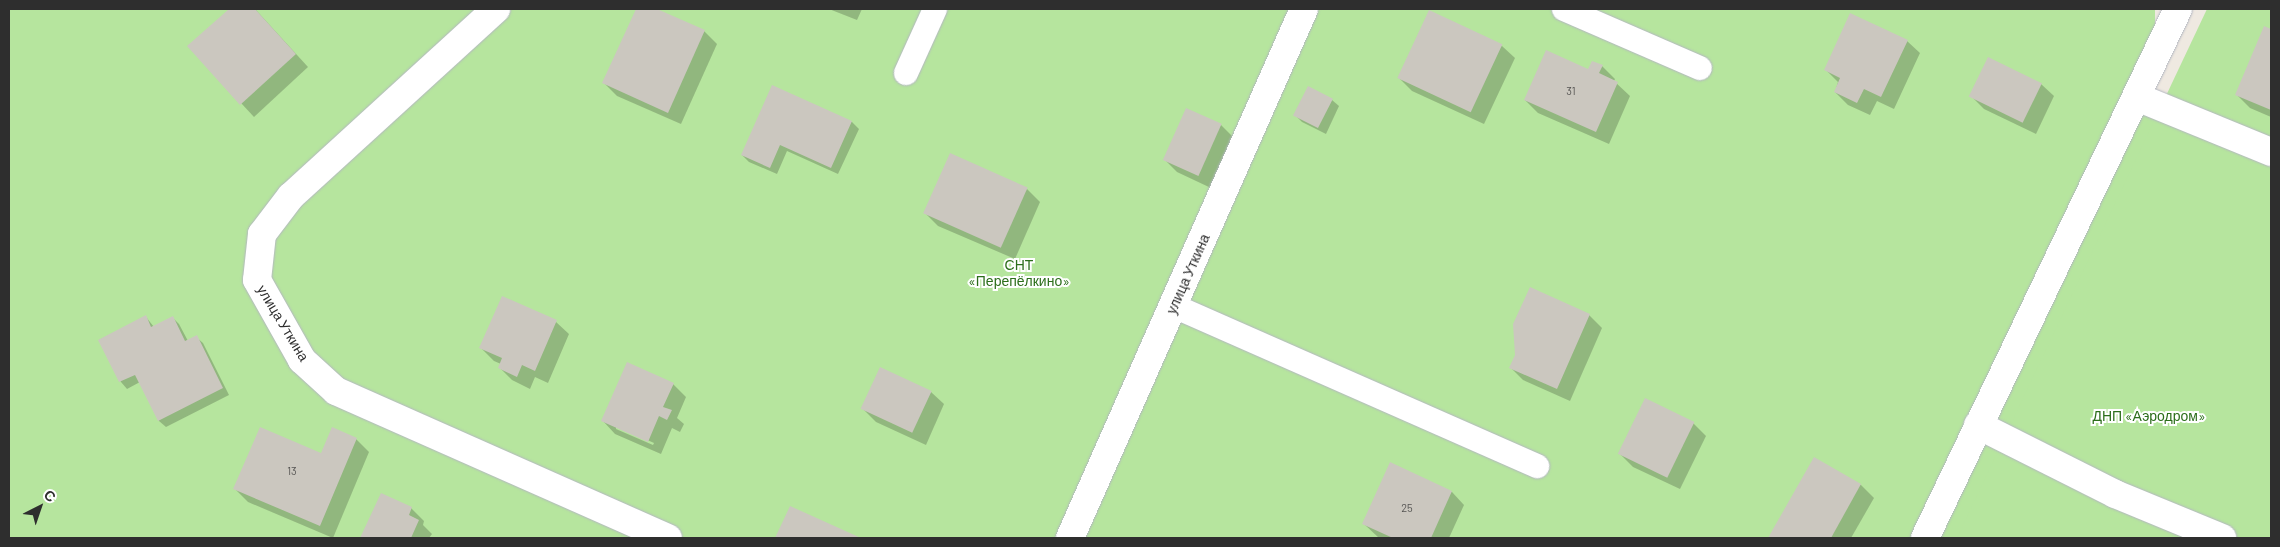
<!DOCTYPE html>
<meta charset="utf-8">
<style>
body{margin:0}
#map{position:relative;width:2280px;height:547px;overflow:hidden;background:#efe9e1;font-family:Barlow,sans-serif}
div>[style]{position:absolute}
.green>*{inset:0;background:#b6e59e;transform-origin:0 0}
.shadow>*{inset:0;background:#0003}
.building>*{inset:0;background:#cbc7bf;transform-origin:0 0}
.roads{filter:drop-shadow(0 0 1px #b4b7c1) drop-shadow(0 0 1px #b4b7c1)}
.lane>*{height:24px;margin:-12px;padding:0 12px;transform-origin:12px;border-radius:12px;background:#fff}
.street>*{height:28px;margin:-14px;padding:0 14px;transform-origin:14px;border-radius:14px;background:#fff}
span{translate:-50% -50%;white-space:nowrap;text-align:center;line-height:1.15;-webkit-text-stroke:4px #fff;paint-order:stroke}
.number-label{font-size:11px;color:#555452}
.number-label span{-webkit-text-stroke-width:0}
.park-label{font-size:14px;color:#2c6e1b}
.street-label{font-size:14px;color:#2e2e2e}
.frame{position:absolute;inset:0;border:10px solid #2e2e2e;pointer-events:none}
.north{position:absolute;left:15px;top:482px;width:50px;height:50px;-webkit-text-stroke:4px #fff;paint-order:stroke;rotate:41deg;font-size:14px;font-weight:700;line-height:20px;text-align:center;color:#2e2e2e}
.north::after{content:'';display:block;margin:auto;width:18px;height:22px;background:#2e2e2e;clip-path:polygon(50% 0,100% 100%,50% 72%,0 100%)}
</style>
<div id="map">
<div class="green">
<div style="left:9px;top:9px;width:2146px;height:529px"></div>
<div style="clip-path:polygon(2207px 9px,2271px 9px,2271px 538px,1957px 538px)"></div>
</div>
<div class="shadow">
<div style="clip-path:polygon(231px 9px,255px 9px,308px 67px,254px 117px,189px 47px)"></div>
<div style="clip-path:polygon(637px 9px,654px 9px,704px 31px,717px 44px,681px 124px,617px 96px,604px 83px)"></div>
<div style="clip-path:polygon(829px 9px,862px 9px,857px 20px)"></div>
<div style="clip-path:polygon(2265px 27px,2271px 30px,2271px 117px,2250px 108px,2237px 95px)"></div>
<div style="clip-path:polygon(1907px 41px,1920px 53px,1894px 109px,1877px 101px,1870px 115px,1848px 105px,1835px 92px,1838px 82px,1826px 70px)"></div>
<div style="clip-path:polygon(1502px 46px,1515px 58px,1484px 124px,1412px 91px,1399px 78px)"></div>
<div style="clip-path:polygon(1602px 66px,1615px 79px,1614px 81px,1630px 96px,1609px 144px,1538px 113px,1525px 100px)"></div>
<div style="clip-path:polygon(2041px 84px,2054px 96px,2036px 134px,1984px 109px,1971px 96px)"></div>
<div style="clip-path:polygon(773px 87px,852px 122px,859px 129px,838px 174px,787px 151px,777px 174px,749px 162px,742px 155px)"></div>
<div style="clip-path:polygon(1332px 100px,1339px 106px,1326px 134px,1302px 122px,1295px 115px)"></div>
<div style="clip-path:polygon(1221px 125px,1234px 138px,1211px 188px,1177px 172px,1164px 159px)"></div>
<div style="clip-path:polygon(1027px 189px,1040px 202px,1015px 259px,938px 226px,925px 213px)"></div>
<div style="clip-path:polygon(1589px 315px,1602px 328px,1570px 401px,1523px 380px,1511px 368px)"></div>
<div style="clip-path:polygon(146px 317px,154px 327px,173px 318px,179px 324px,188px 341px,196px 337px,203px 343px,229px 395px,166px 427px,159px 421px,140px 382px,127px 389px,121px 382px,99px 340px)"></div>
<div style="clip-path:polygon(556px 322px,569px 334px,548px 383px,535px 377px,530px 389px,512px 380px,499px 367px,501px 364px,494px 361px,481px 348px)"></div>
<div style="clip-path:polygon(evenodd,673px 384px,686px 397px,677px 418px,684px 424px,680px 432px,672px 428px,661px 454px,615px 434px,603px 421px,673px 384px,616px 426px,654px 443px,653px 445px,616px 429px,616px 426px)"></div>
<div style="clip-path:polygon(931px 392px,944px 404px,926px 445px,876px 422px,863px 409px)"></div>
<div style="clip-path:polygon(1693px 423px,1706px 436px,1680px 489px,1633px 467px,1620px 454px)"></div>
<div style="clip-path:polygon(356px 439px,369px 452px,333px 538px,248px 502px,235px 489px)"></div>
<div style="clip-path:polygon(1814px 459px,1861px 485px,1874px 498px,1851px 538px,1770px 538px)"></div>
<div style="clip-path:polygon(1391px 464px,1452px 492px,1464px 505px,1449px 538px,1379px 538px,1364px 524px)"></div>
<div style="clip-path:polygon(381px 495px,411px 508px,424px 521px,423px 525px,432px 534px,429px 538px,362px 538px)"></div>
<div style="clip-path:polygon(790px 508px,858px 538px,777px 538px)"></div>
</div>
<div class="building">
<div style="clip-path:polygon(229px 9px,255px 9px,296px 54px,240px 105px,187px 46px)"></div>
<div style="clip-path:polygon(636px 9px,657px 9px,705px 30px,668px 113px,602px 83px)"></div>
<div style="left:1429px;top:10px;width:81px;height:75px;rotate:25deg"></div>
<div style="clip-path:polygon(1850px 13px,1908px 40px,1881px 97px,1864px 89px,1857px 103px,1834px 92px,1840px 78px,1824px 70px)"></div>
<div style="clip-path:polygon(2264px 26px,2271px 29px,2271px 110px,2235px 95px)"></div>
<div style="clip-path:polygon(1546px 50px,1588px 69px,1592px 61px,1603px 65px,1599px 73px,1618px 82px,1596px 132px,1524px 100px)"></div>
<div style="left:1988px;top:57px;width:60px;height:44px;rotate:26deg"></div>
<div style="clip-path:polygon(772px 85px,852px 121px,831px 168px,780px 145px,770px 168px,741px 155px)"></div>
<div style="left:1308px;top:86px;width:28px;height:33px;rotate:27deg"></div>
<div style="left:1186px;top:108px;width:39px;height:57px;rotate:24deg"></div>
<div style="left:950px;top:153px;width:85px;height:66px;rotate:24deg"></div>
<div style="clip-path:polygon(1530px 287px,1590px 314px,1557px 389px,1509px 368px,1515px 355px,1513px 324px)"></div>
<div style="clip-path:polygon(502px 296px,557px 320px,535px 371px,522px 365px,517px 377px,498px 368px,502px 358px,479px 348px)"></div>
<div style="clip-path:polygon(146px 315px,151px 327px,173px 316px,185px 341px,197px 335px,223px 388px,158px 421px,135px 375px,119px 382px,98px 340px)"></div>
<div style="clip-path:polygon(627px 362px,674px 383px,663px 407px,672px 410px,667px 420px,659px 416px,648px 442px,601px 421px)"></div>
<div style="left:880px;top:367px;width:57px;height:46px;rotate:25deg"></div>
<div style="left:1645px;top:398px;width:55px;height:62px;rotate:26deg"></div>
<div style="clip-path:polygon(260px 427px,321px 453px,332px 427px,357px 438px,320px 526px,233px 489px)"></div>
<div style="clip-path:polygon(1814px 457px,1861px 484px,1831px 538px,1768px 538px)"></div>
<div style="clip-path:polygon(1390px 462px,1452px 491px,1431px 538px,1393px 538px,1362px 524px)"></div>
<div style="clip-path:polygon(381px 493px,412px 507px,409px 515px,419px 520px,411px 538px,360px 538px)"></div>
<div style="clip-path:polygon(790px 506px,861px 538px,775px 538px)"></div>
</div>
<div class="roads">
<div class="lane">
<div style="left:1564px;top:9px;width:148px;rotate:23.5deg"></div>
<div style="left:906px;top:73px;width:70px;rotate:-65.6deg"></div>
<div style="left:1174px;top:306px;width:397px;rotate:23.8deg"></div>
</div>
<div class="street">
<div style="left:496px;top:9px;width:277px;rotate:137.6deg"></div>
<div style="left:291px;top:196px;width:48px;rotate:127.3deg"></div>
<div style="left:262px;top:234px;width:46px;rotate:96.2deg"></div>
<div style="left:257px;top:280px;width:92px;rotate:60.6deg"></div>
<div style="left:302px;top:360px;width:46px;rotate:42.4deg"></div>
<div style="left:336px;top:391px;width:363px;rotate:23.9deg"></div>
<div style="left:2137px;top:97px;width:145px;rotate:22.3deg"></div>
<div style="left:1978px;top:425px;width:153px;rotate:26.7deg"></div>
<div style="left:2115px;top:494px;width:116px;rotate:22.4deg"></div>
<div style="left:1070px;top:538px;width:578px;rotate:-66.14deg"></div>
<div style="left:1925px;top:538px;width:586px;rotate:-64.44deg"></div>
</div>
</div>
<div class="number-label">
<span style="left:1571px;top:91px">31</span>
<span style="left:292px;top:471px">13</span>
<span style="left:1407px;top:508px">25</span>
</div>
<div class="park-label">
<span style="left:1019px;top:273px">СНТ<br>«Перепёлкино»</span>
<span style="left:2149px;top:416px">ДНП «Аэродром»</span>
</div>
<div class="street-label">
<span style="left:1188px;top:274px;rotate:-66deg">улица Уткина</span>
<span style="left:283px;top:323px;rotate:59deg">улица Уткина</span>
</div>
<div class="frame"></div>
<div class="north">С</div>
</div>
